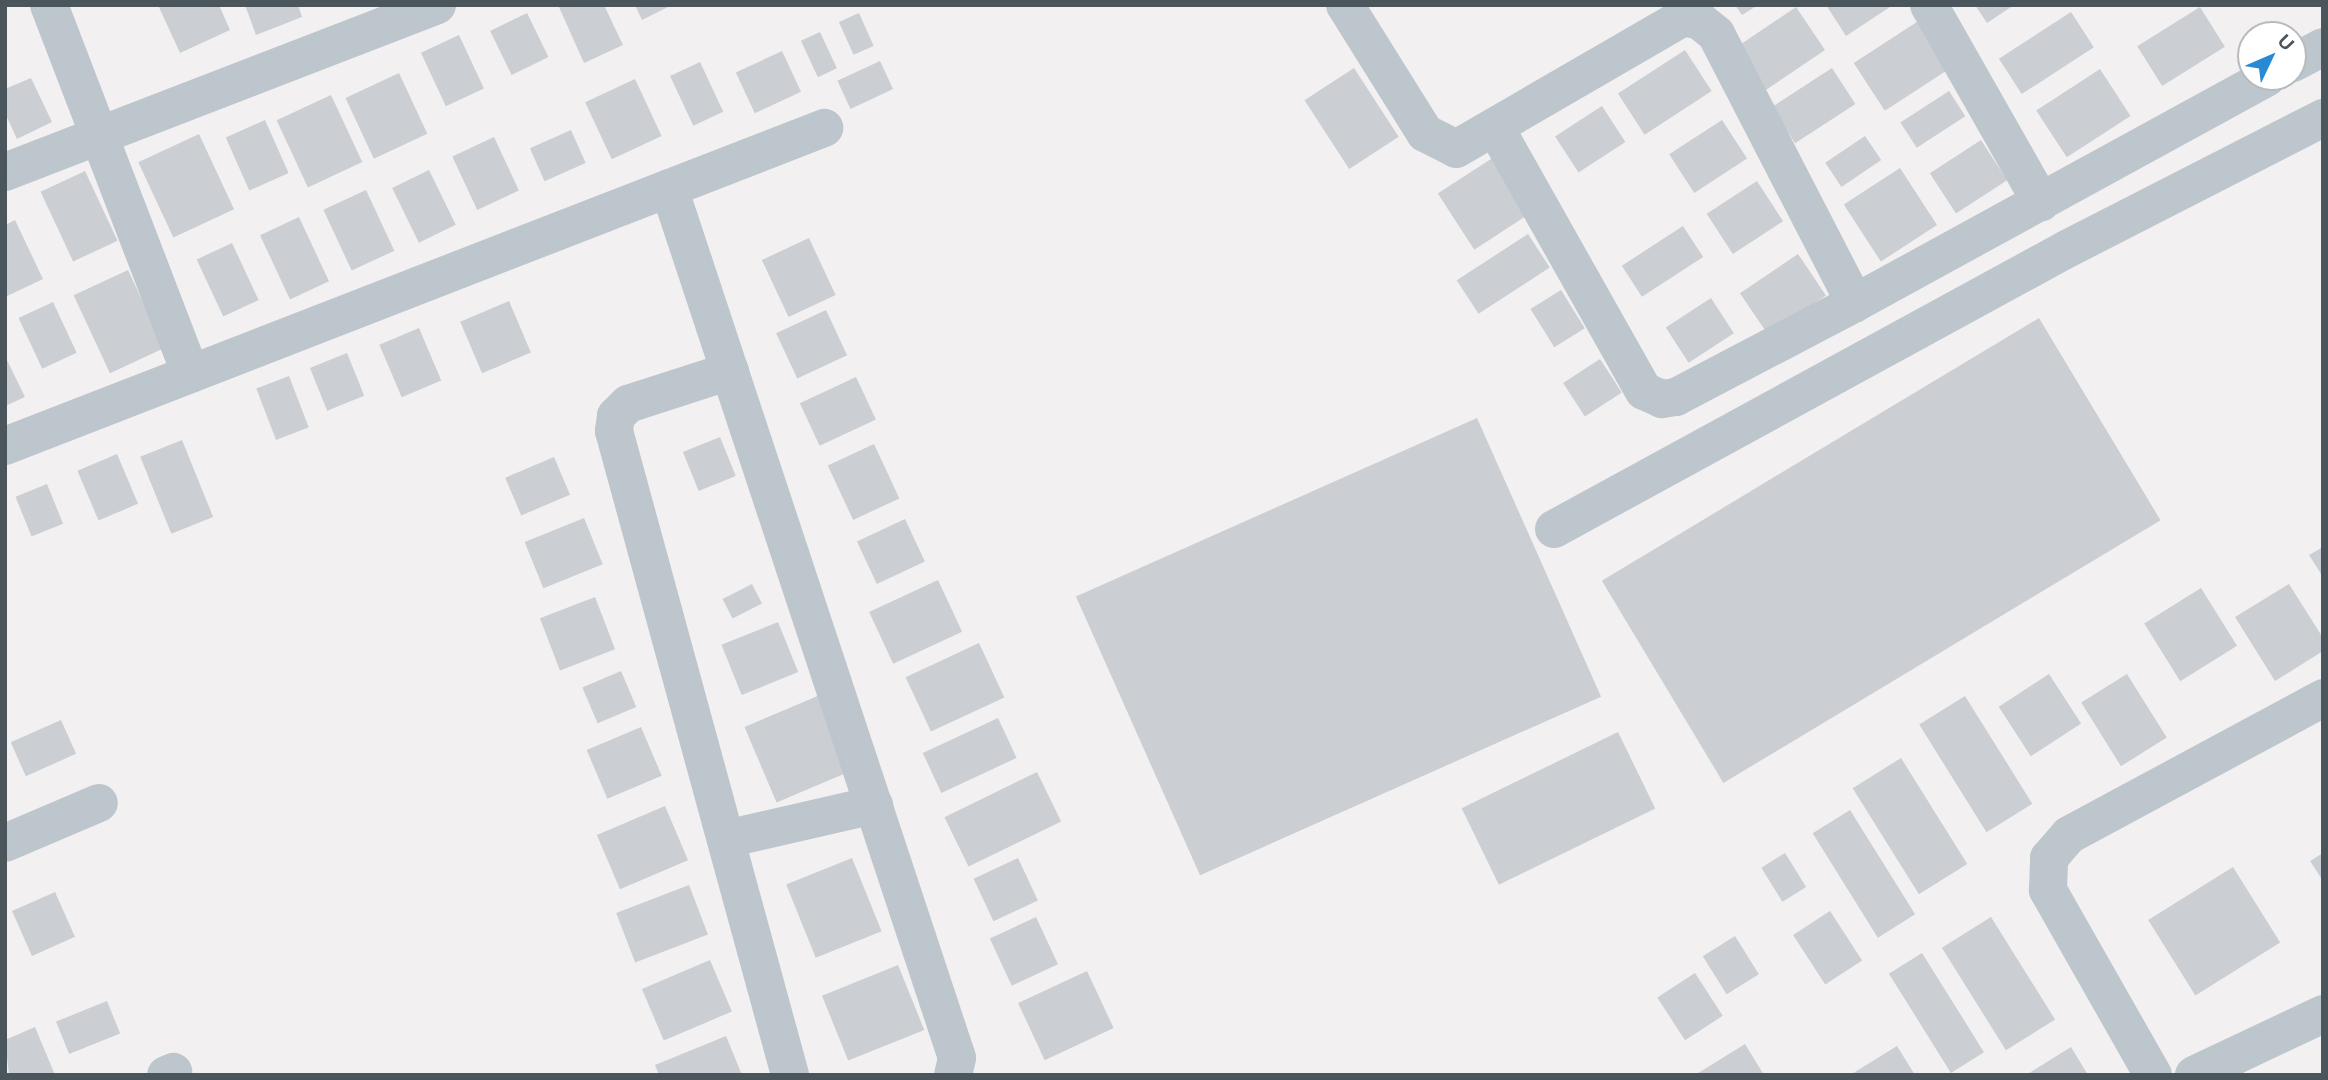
<!DOCTYPE html>
<style>
body{margin:0}
#map{position:relative;width:2328px;height:1080px;overflow:hidden;background:#f3f0f1;font-family:Helvetica,sans-serif}
div>[style]{position:absolute}
.building>*{inset:0;background:#cbced2;transform-origin:0 0}
.street>*{height:38px;margin:-19px;padding:0 19px;transform-origin:19px;border-radius:19px;background:#bdc6cc}
span{translate:-50% -50%;white-space:nowrap;text-align:center;line-height:1.15;-webkit-text-stroke:7px #fff;paint-order:stroke}
.frame{position:absolute;inset:0;border:7px solid #4a565c;pointer-events:none}
.north{position:absolute;left:2237px;top:21px;width:70px;height:70px;box-sizing:border-box;background:#fff;border:2px solid #b7bbbe;border-radius:50%;rotate:46deg;font-size:19px;font-weight:700;line-height:28px;text-align:center;color:#4a565c}
.north::after{content:'';display:block;margin:auto;width:24px;height:32px;background:#288ad5;clip-path:polygon(50% 0,100% 100%,50% 72%,0 100%)}
</style>
<div id="map">
<div class="building">
<div style="clip-path:polygon(158px 5px,219px 5px,230px 30px,180px 53px)"></div>
<div style="clip-path:polygon(245px 5px,298px 5px,302px 17px,256px 35px)"></div>
<div style="clip-path:polygon(558px 5px,604px 5px,623px 45px,584px 63px)"></div>
<div style="clip-path:polygon(635px 5px,672px 5px,642px 20px)"></div>
<div style="clip-path:polygon(1735px 5px,1758px 5px,1742px 15px)"></div>
<div style="clip-path:polygon(1826px 5px,1893px 5px,1846px 36px)"></div>
<div style="clip-path:polygon(1975px 5px,2014px 5px,1987px 23px)"></div>
<div style="left:1796px;top:7px;width:52px;height:72px;rotate:56deg"></div>
<div style="left:2200px;top:7px;width:47px;height:74px;rotate:58deg"></div>
<div style="left:2071px;top:12px;width:42px;height:86px;rotate:57deg"></div>
<div style="left:527px;top:13px;width:49px;height:41px;rotate:64deg"></div>
<div style="left:859px;top:13px;width:36px;height:22px;rotate:66deg"></div>
<div style="left:1920px;top:20px;width:57px;height:79px;rotate:57deg"></div>
<div style="left:820px;top:32px;width:40px;height:21px;rotate:65deg"></div>
<div style="left:459px;top:35px;width:59px;height:42px;rotate:65deg"></div>
<div style="left:1685px;top:50px;width:49px;height:80px;rotate:57deg"></div>
<div style="left:782px;top:51px;width:45px;height:51px;rotate:65deg"></div>
<div style="left:880px;top:61px;width:31px;height:47px;rotate:65deg"></div>
<div style="left:700px;top:62px;width:55px;height:33px;rotate:65deg"></div>
<div style="left:1354px;top:68px;width:82px;height:59px;rotate:57deg"></div>
<div style="left:1832px;top:68px;width:43px;height:72px;rotate:57deg"></div>
<div style="left:2100px;top:69px;width:56px;height:76px;rotate:57deg"></div>
<div style="left:399px;top:73px;width:67px;height:59px;rotate:65deg"></div>
<div style="clip-path:polygon(31px 78px,52px 122px,17px 139px,5px 113px,5px 89px)"></div>
<div style="left:635px;top:79px;width:63px;height:55px;rotate:65deg"></div>
<div style="left:1949px;top:91px;width:30px;height:58px;rotate:57deg"></div>
<div style="left:331px;top:95px;width:74px;height:60px;rotate:65deg"></div>
<div style="left:1602px;top:106px;width:43px;height:56px;rotate:57deg"></div>
<div style="left:265px;top:120px;width:58px;height:43px;rotate:66deg"></div>
<div style="left:1722px;top:120px;width:46px;height:63px;rotate:57deg"></div>
<div style="left:571px;top:130px;width:36px;height:45px;rotate:66deg"></div>
<div style="left:199px;top:134px;width:83px;height:67px;rotate:65deg"></div>
<div style="left:1865px;top:136px;width:29px;height:48px;rotate:56deg"></div>
<div style="left:494px;top:137px;width:59px;height:46px;rotate:65deg"></div>
<div style="left:1981px;top:140px;width:48px;height:61px;rotate:57deg"></div>
<div style="left:1494px;top:157px;width:67px;height:67px;rotate:57deg"></div>
<div style="left:1900px;top:168px;width:68px;height:67px;rotate:57deg"></div>
<div style="left:429px;top:170px;width:61px;height:41px;rotate:64deg"></div>
<div style="left:85px;top:171px;width:77px;height:49px;rotate:65deg"></div>
<div style="left:1757px;top:181px;width:48px;height:60px;rotate:57deg"></div>
<div style="left:366px;top:190px;width:67px;height:47px;rotate:65deg"></div>
<div style="left:299px;top:217px;width:71px;height:43px;rotate:65deg"></div>
<div style="clip-path:polygon(15px 220px,43px 279px,5px 297px,5px 225px)"></div>
<div style="left:1683px;top:226px;width:37px;height:73px;rotate:57deg"></div>
<div style="left:1528px;top:234px;width:40px;height:85px;rotate:57deg"></div>
<div style="left:809px;top:238px;width:63px;height:52px;rotate:65deg"></div>
<div style="left:232px;top:243px;width:63px;height:39px;rotate:65deg"></div>
<div style="left:1798px;top:254px;width:50px;height:70px;rotate:56deg"></div>
<div style="left:128px;top:270px;width:86px;height:60px;rotate:65deg"></div>
<div style="left:1561px;top:290px;width:45px;height:36px;rotate:58deg"></div>
<div style="left:1711px;top:298px;width:42px;height:54px;rotate:57deg"></div>
<div style="left:509px;top:301px;width:56px;height:53px;rotate:67deg"></div>
<div style="left:53px;top:302px;width:56px;height:38px;rotate:65deg"></div>
<div style="left:826px;top:310px;width:50px;height:55px;rotate:65deg"></div>
<div style="left:2039px;top:318px;width:236px;height:510px;rotate:59deg"></div>
<div style="left:419px;top:328px;width:57px;height:43px;rotate:67deg"></div>
<div style="left:347px;top:353px;width:46px;height:40px;rotate:68deg"></div>
<div style="clip-path:polygon(5px 356px,25px 397px,5px 406px)"></div>
<div style="left:1600px;top:359px;width:40px;height:44px;rotate:57deg"></div>
<div style="left:289px;top:376px;width:55px;height:35px;rotate:69deg"></div>
<div style="left:856px;top:377px;width:47px;height:62px;rotate:65deg"></div>
<div style="left:1477px;top:418px;width:305px;height:439px;rotate:66deg"></div>
<div style="left:720px;top:437px;width:42px;height:40px;rotate:68deg"></div>
<div style="left:182px;top:440px;width:83px;height:45px;rotate:68deg"></div>
<div style="left:874px;top:444px;width:60px;height:51px;rotate:65deg"></div>
<div style="left:117px;top:454px;width:54px;height:43px;rotate:67deg"></div>
<div style="left:554px;top:457px;width:41px;height:53px;rotate:67deg"></div>
<div style="left:47px;top:484px;width:43px;height:34px;rotate:68deg"></div>
<div style="left:584px;top:518px;width:50px;height:64px;rotate:68deg"></div>
<div style="left:905px;top:519px;width:47px;height:53px;rotate:65deg"></div>
<div style="clip-path:polygon(2323px 547px,2323px 577px,2309px 555px)"></div>
<div style="left:938px;top:580px;width:57px;height:76px;rotate:65deg"></div>
<div style="left:752px;top:584px;width:22px;height:33px;rotate:63deg"></div>
<div style="clip-path:polygon(2289px 584px,2323px 638px,2323px 651px,2275px 681px,2235px 617px)"></div>
<div style="left:2201px;top:588px;width:68px;height:67px;rotate:58deg"></div>
<div style="left:595px;top:597px;width:56px;height:59px;rotate:69deg"></div>
<div style="left:778px;top:622px;width:54px;height:61px;rotate:68deg"></div>
<div style="left:979px;top:643px;width:60px;height:81px;rotate:65deg"></div>
<div style="left:621px;top:671px;width:39px;height:42px;rotate:67deg"></div>
<div style="left:2049px;top:674px;width:59px;height:60px;rotate:57deg"></div>
<div style="left:2127px;top:674px;width:75px;height:54px;rotate:58deg"></div>
<div style="left:820px;top:695px;width:82px;height:82px;rotate:67deg"></div>
<div style="left:1965px;top:696px;width:127px;height:54px;rotate:58deg"></div>
<div style="left:998px;top:718px;width:44px;height:83px;rotate:65deg"></div>
<div style="left:61px;top:720px;width:37px;height:55px;rotate:66deg"></div>
<div style="left:641px;top:727px;width:53px;height:59px;rotate:67deg"></div>
<div style="left:1618px;top:732px;width:85px;height:174px;rotate:64deg"></div>
<div style="left:1901px;top:758px;width:125px;height:57px;rotate:58deg"></div>
<div style="left:1037px;top:772px;width:55px;height:103px;rotate:64deg"></div>
<div style="left:665px;top:806px;width:59px;height:74px;rotate:67deg"></div>
<div style="left:1850px;top:810px;width:123px;height:44px;rotate:58deg"></div>
<div style="left:1785px;top:853px;width:40px;height:28px;rotate:58deg"></div>
<div style="clip-path:polygon(2323px 853px,2323px 881px,2310px 861px)"></div>
<div style="left:852px;top:858px;width:79px;height:71px;rotate:68deg"></div>
<div style="left:1018px;top:858px;width:47px;height:49px;rotate:65deg"></div>
<div style="left:2233px;top:867px;width:89px;height:100px;rotate:58deg"></div>
<div style="left:689px;top:885px;width:53px;height:78px;rotate:69deg"></div>
<div style="left:55px;top:892px;width:49px;height:47px;rotate:66deg"></div>
<div style="left:1830px;top:911px;width:59px;height:44px;rotate:57deg"></div>
<div style="left:1036px;top:917px;width:52px;height:51px;rotate:65deg"></div>
<div style="left:1991px;top:917px;width:121px;height:58px;rotate:58deg"></div>
<div style="left:1735px;top:936px;width:45px;height:38px;rotate:58deg"></div>
<div style="left:1922px;top:953px;width:117px;height:39px;rotate:58deg"></div>
<div style="left:710px;top:960px;width:56px;height:74px;rotate:67deg"></div>
<div style="left:898px;top:965px;width:70px;height:82px;rotate:68deg"></div>
<div style="left:1087px;top:971px;width:63px;height:76px;rotate:65deg"></div>
<div style="left:1695px;top:973px;width:51px;height:45px;rotate:57deg"></div>
<div style="left:107px;top:1001px;width:35px;height:55px;rotate:68deg"></div>
<div style="clip-path:polygon(35px 1027px,55px 1075px,9px 1075px,5px 1040px)"></div>
<div style="clip-path:polygon(726px 1036px,742px 1075px,659px 1075px,655px 1065px)"></div>
<div style="clip-path:polygon(1745px 1044px,1764px 1075px,1695px 1075px)"></div>
<div style="clip-path:polygon(1897px 1046px,1915px 1075px,1850px 1075px)"></div>
<div style="clip-path:polygon(2071px 1047px,2088px 1075px,2026px 1075px)"></div>
</div>
<div class="street">
<div style="left:49px;top:5px;width:395px;rotate:69deg"></div>
<div style="left:1345px;top:5px;width:151px;rotate:58deg"></div>
<div style="left:1425px;top:133px;width:35px;rotate:27deg"></div>
<div style="left:1456px;top:149px;width:263px;rotate:-30.1deg"></div>
<div style="left:1684px;top:17px;width:16px;rotate:14deg"></div>
<div style="left:1700px;top:21px;width:21px;rotate:39deg"></div>
<div style="left:1716px;top:34px;width:303px;rotate:62.7deg"></div>
<div style="left:1929px;top:5px;width:227px;rotate:60.4deg"></div>
<div style="left:2293px;top:63px;width:34px;rotate:-28deg"></div>
<div style="left:1495px;top:127px;width:303px;rotate:60.6deg"></div>
<div style="left:1644px;top:391px;width:20px;rotate:24deg"></div>
<div style="left:1662px;top:399px;width:14px;rotate:-8deg"></div>
<div style="left:1676px;top:397px;width:202px;rotate:-27.7deg"></div>
<div style="left:1855px;top:303px;width:470px;rotate:-28.7deg"></div>
<div style="left:5px;top:172px;width:463px;rotate:-21.1deg"></div>
<div style="left:669px;top:188px;width:916px;rotate:71.68deg"></div>
<div style="left:957px;top:1058px;width:17px;rotate:103deg"></div>
<div style="left:730px;top:371px;width:107px;rotate:162.1deg"></div>
<div style="left:628px;top:404px;width:17px;rotate:135deg"></div>
<div style="left:616px;top:416px;width:15px;rotate:98deg"></div>
<div style="left:614px;top:431px;width:668px;rotate:74.71deg"></div>
<div style="left:5px;top:446px;width:879px;rotate:-21.22deg"></div>
<div style="left:1554px;top:529px;width:584px;rotate:-28.63deg"></div>
<div style="left:2067px;top:249px;width:288px;rotate:-27.1deg"></div>
<div style="left:726px;top:839px;width:152px;rotate:-12.9deg"></div>
<div style="left:5px;top:843px;width:102px;rotate:-23.1deg"></div>
<div style="left:166px;top:1075px;width:8px;rotate:-23deg"></div>
<div style="left:2153px;top:1075px;width:213px;rotate:-119.6deg"></div>
<div style="left:2048px;top:890px;width:32px;rotate:-88deg"></div>
<div style="left:2049px;top:858px;width:30px;rotate:-49deg"></div>
<div style="left:2069px;top:835px;width:289px;rotate:-28.3deg"></div>
<div style="left:2194px;top:1075px;width:143px;rotate:-25.3deg"></div>
</div>
<div class="frame"></div>
<div class="north">U</div>
</div>
